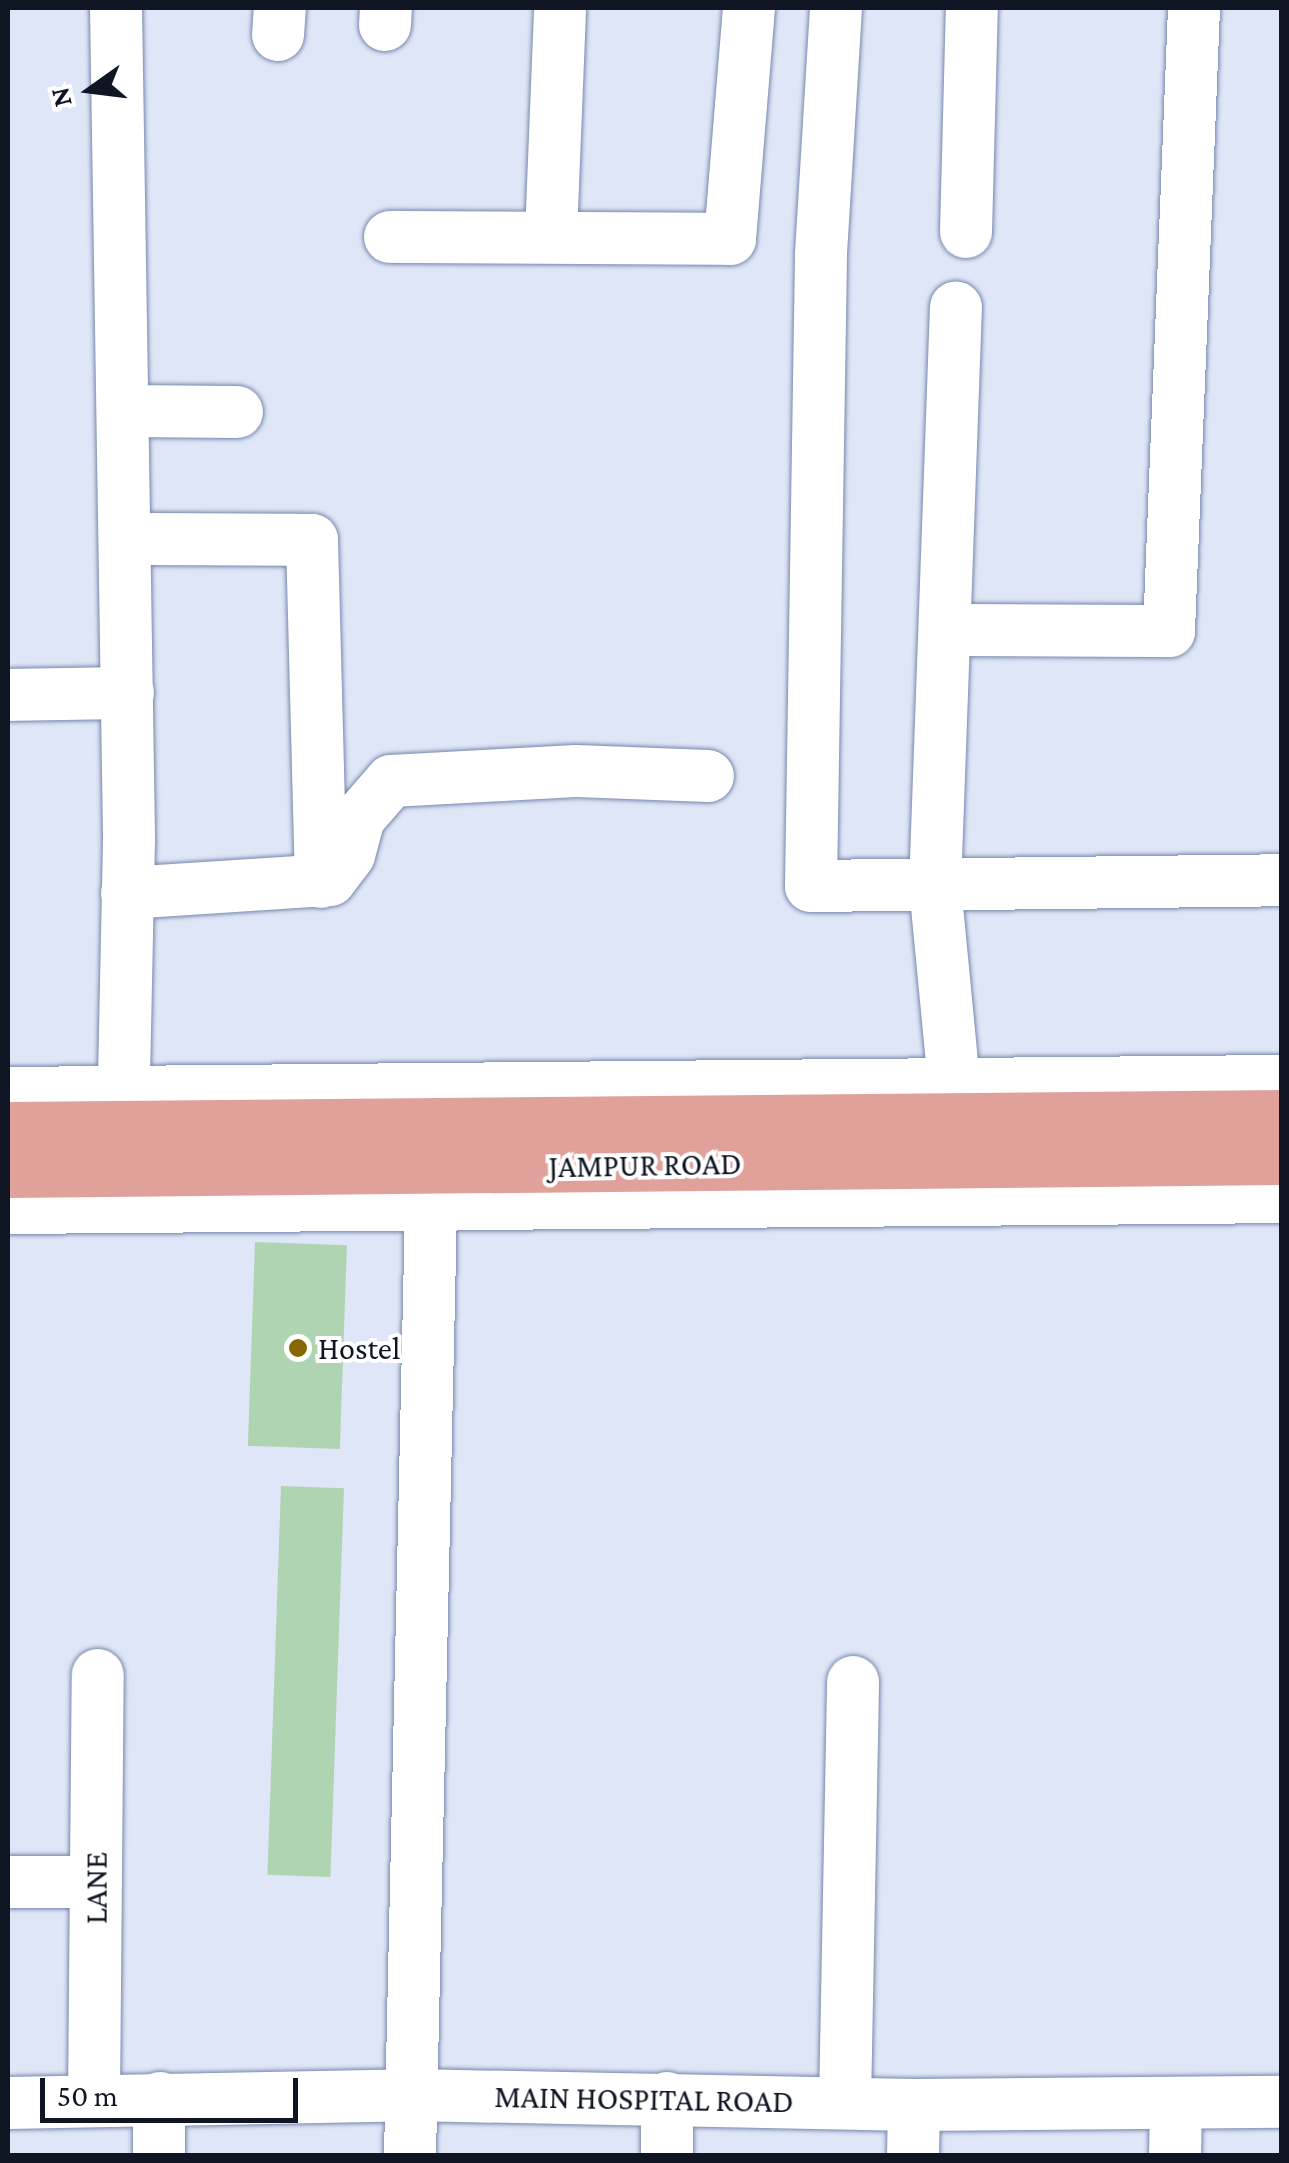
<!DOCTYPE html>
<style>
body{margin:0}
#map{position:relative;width:1289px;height:2163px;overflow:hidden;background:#dfe6f7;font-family:"Crimson Pro",serif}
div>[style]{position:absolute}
.building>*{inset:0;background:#afd4b2;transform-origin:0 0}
.roads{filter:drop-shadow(0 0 2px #7787ad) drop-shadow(0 0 2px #7787ad)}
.minor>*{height:52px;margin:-26px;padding:0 26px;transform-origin:26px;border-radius:26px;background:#fff}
.major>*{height:55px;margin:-27.5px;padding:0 27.5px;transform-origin:27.5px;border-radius:27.5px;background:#e0a19b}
.dots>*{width:28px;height:28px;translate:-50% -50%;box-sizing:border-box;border:5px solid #fff;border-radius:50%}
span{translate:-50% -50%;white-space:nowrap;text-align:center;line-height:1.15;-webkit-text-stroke:8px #fff;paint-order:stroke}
.street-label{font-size:32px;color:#0f1523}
.poi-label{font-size:32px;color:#0f1523}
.left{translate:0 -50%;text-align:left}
.frame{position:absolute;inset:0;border:10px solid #0f1523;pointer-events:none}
.north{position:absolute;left:40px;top:40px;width:100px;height:100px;-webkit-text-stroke:8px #fff;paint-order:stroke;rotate:256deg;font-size:28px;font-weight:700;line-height:40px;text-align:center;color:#0f1523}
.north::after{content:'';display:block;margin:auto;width:35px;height:45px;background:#0f1523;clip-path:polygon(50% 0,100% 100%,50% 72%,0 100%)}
.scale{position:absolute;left:40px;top:2078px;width:258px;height:45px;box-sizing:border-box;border:5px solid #0f1523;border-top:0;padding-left:12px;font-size:30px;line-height:35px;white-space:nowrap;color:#0f1523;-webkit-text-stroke:8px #fff;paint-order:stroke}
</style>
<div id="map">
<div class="building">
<div style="left:255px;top:1242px;width:92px;height:204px;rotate:2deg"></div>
<div style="left:281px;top:1486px;width:63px;height:389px;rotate:2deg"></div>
</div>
<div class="roads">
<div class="minor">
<div style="left:116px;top:8px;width:832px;rotate:89.1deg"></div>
<div style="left:129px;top:840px;width:287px;rotate:91.2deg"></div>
<div style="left:836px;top:8px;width:248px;rotate:93.5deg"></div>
<div style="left:821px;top:256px;width:630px;rotate:90.91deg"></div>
<div style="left:811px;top:886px;width:471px;rotate:-0.7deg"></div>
<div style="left:385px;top:25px;width:17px;rotate:-87deg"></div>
<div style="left:278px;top:35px;width:27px;rotate:-86deg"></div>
<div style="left:966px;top:232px;width:224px;rotate:-88.5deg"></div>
<div style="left:551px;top:235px;width:227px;rotate:-87.7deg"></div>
<div style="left:390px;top:237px;width:340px;rotate:0.3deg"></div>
<div style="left:730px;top:239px;width:232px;rotate:-85.3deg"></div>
<div style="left:126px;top:411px;width:111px;rotate:0.5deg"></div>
<div style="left:127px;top:539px;width:185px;rotate:0.3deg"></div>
<div style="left:312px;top:540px;width:342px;rotate:88.5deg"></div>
<div style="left:945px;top:630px;width:224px;rotate:0.3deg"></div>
<div style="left:1169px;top:631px;width:624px;rotate:-87.7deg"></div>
<div style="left:8px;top:695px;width:120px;rotate:-1deg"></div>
<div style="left:127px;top:893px;width:203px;rotate:-3.7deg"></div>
<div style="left:330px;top:880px;width:31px;rotate:-53deg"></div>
<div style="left:349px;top:855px;width:38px;rotate:-75deg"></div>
<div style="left:359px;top:818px;width:49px;rotate:-49.1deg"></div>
<div style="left:391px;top:781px;width:185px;rotate:-3.1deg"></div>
<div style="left:576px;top:771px;width:132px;rotate:2.2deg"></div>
<div style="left:954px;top:1083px;width:197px;rotate:-95.5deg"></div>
<div style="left:935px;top:887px;width:580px;rotate:-87.93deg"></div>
<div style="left:8px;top:1093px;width:1274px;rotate:-0.54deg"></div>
<div style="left:8px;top:1208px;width:1274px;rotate:-0.49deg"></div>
<div style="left:8px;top:1882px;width:88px"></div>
<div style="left:94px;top:2100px;width:425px;rotate:-89.5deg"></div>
<div style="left:8px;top:2103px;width:402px;rotate:-1.1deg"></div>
<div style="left:410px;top:2095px;width:504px;rotate:1.14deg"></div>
<div style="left:914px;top:2105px;width:368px;rotate:-0.5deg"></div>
<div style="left:845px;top:2103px;width:421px;rotate:-88.9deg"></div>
<div style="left:159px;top:2156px;width:58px;rotate:-89deg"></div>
<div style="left:410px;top:2156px;width:989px;rotate:-88.73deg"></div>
<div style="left:667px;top:2156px;width:58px;rotate:-90deg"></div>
<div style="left:913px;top:2156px;width:51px;rotate:-88.9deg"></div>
<div style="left:1175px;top:2156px;width:52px;rotate:-88.9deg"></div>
</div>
<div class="major">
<div style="left:8px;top:1129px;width:1274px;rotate:-0.54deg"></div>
<div style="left:8px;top:1170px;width:1274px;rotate:-0.58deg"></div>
</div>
</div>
<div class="dots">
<div style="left:298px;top:1348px;background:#876703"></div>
</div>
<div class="street-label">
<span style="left:645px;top:1165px;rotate:-1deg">JAMPUR ROAD</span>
<span style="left:96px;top:1888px;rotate:-90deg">LANE</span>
<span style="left:644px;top:2099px;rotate:1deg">MAIN HOSPITAL ROAD</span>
</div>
<div class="poi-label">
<span class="left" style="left:318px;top:1348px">Hostel</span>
</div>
<div class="frame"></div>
<div class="north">N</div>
<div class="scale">50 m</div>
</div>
